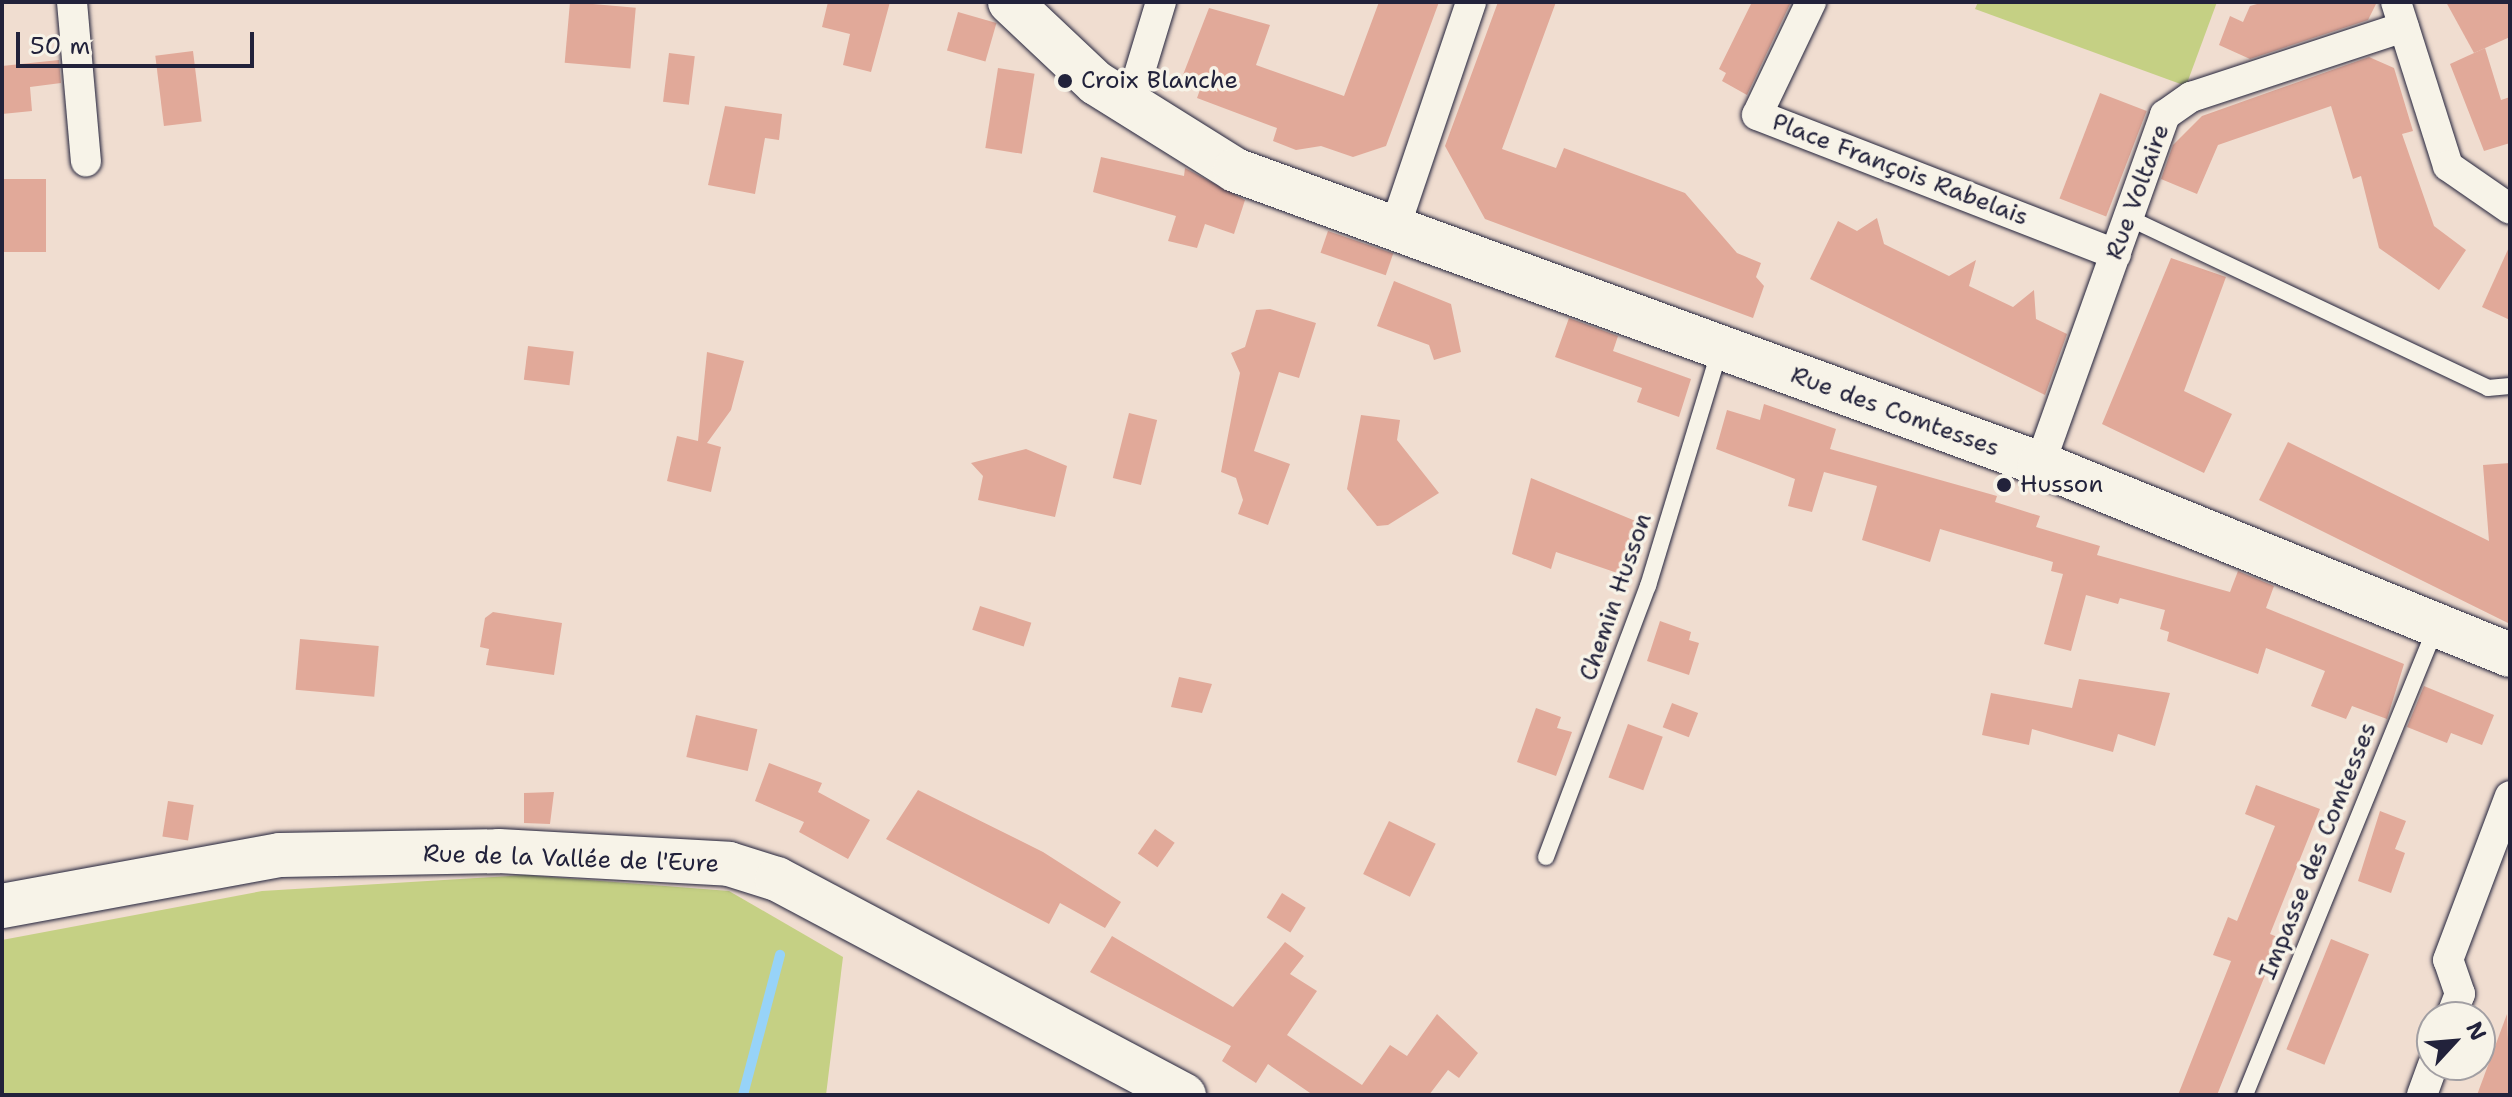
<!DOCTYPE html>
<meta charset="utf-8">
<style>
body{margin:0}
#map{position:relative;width:2512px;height:1097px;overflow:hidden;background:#f0ddd0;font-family:"Shantell Sans",sans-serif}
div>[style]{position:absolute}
.green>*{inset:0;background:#c5d084}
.stream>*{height:10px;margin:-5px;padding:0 5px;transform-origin:5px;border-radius:5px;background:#97d3f8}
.building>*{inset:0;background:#e1a999;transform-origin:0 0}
.roads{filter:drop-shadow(0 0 2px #22223b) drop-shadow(0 0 2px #22223b)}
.lane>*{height:16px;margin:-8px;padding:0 8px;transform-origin:8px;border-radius:8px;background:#f7f3e8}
.street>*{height:30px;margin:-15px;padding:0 15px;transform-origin:15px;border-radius:15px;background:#f7f3e8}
.secondary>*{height:44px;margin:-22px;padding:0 22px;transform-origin:22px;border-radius:22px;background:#f7f3e8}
.dots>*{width:22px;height:22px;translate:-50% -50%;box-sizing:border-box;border:4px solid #f7f3e8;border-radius:50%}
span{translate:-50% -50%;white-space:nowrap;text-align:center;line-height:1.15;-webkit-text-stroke:7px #f7f3e8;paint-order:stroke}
.poi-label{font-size:24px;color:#22223b}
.left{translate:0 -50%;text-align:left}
.street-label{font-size:24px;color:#22223b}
.frame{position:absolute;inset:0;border:4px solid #22223b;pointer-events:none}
.north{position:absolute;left:2416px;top:1001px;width:80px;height:80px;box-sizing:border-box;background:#f7f3e8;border:2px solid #a29fa3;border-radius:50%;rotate:64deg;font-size:22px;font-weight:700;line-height:32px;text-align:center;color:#22223b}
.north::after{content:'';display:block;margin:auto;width:28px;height:36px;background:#22223b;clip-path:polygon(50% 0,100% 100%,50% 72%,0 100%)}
.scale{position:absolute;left:16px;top:32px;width:238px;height:36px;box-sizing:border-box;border:4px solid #22223b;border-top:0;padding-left:10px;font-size:24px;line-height:28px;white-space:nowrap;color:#22223b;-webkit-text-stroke:6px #f7f3e8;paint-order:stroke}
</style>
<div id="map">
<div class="green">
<div style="clip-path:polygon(1978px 2px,2217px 2px,2186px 86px,1975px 9px)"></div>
<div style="clip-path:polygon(525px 875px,729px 891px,843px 957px,826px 1095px,2px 1095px,2px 940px,262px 891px)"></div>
</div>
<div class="stream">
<div style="left:743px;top:1095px;width:145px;rotate:-75.2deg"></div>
</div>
<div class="building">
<div style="left:570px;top:2px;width:66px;height:61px;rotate:5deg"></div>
<div style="clip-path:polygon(828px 2px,890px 2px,871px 72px,843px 65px,850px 34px,822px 27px)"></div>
<div style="clip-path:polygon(1379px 2px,1439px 2px,1386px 146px,1353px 157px,1321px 146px,1296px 150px,1273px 141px,1277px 128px,1197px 98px,1201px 87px,1181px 80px,1209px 8px,1270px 25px,1256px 65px,1344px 96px)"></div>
<div style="clip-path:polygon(1498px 2px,1556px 2px,1502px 149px,1556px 168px,1564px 148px,1685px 193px,1737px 253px,1761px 263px,1756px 277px,1764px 286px,1753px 318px,1485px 219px,1445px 146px)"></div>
<div style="clip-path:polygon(1752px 2px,1791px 2px,1747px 95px,1722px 81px,1726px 73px,1719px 69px)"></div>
<div style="clip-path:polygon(2264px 2px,2377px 2px,2368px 20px,2250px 59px,2219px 45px,2230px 16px,2243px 22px,2250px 6px)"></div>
<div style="clip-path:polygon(2446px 2px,2510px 2px,2510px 37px,2474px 53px)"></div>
<div style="left:958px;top:12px;width:40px;height:40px;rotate:16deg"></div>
<div style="clip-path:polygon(2485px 48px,2501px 100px,2510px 97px,2510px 143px,2484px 151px,2450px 64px)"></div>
<div style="left:193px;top:51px;width:71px;height:38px;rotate:83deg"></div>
<div style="left:669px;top:53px;width:26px;height:49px;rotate:7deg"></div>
<div style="clip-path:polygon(2369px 57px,2394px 68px,2413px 131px,2402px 134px,2434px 226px,2466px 250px,2439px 290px,2379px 248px,2361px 176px,2353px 179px,2331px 106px,2218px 145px,2197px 194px,2161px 179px,2173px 145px,2202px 116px)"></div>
<div style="clip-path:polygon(59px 60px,61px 83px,30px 87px,32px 111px,2px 114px,2px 66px)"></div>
<div style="left:998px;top:68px;width:37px;height:81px;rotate:9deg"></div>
<div style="left:2100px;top:93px;width:50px;height:113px;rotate:21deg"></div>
<div style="clip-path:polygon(725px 106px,782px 114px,779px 140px,765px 138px,755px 194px,708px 185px)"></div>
<div style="clip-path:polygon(1101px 157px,1184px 176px,1185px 168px,1245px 200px,1234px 234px,1205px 224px,1197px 248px,1168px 241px,1176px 216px,1093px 192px)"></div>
<div style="left:2px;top:179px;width:44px;height:73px"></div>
<div style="clip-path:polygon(1877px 218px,1884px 244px,1949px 276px,1976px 260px,1969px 286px,2013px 307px,2034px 290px,2036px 319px,2067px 334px,2045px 395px,1810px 279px,1838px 221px,1857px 231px)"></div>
<div style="left:1328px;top:231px;width:69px;height:23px;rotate:19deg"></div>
<div style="clip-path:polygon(2510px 245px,2510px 320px,2482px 307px)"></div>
<div style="clip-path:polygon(2171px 258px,2226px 277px,2184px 391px,2232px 414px,2204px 473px,2102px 424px)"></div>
<div style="clip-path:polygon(1394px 281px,1451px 304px,1461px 352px,1434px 360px,1429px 345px,1377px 326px)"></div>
<div style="clip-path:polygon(1270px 309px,1316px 323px,1299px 378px,1279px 372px,1254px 451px,1290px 464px,1268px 525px,1238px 514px,1243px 500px,1236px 478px,1221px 472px,1240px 373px,1231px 353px,1245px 347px,1256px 310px)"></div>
<div style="clip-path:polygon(1569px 318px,1618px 336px,1613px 351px,1691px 379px,1679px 417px,1637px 402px,1642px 388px,1555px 357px)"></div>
<div style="left:528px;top:346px;width:46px;height:34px;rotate:7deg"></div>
<div style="clip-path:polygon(707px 352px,744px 361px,731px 410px,707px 443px,721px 447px,711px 492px,667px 481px,677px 436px,698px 441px)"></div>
<div style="clip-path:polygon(1764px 404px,1836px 429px,1830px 449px,1997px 496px,1995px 502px,2040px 516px,2036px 527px,2100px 546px,2097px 555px,2230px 592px,2238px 571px,2274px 586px,2266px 608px,2404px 664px,2387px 719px,2352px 706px,2346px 719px,2311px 706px,2325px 671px,2266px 648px,2258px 674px,2167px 641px,2169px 632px,2160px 629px,2165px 610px,2120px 598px,2118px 604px,2086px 595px,2071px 651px,2044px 644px,2063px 574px,2051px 571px,2053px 562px,1940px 529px,1930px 562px,1862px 540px,1877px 486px,1824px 472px,1812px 512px,1788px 506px,1795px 479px,1716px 449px,1727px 410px,1760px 420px)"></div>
<div style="left:1129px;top:413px;width:29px;height:67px;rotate:14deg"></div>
<div style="clip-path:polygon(1361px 415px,1400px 420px,1397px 440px,1439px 493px,1388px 525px,1377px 526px,1347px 489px)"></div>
<div style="clip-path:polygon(2288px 442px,2489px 541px,2483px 465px,2510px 463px,2510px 624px,2259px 500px)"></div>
<div style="clip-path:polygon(1026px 449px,1067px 466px,1055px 517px,978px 500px,983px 476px,971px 463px)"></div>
<div style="clip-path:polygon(1531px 478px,1638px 522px,1632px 540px,1643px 544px,1632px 578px,1556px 552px,1551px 569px,1512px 554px)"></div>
<div style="left:980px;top:606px;width:54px;height:25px;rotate:18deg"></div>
<div style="clip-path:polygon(493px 612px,562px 623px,554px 675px,486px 665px,489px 649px,480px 647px,485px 618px)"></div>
<div style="clip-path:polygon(1660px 621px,1691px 632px,1689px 640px,1699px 643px,1689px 675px,1647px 661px)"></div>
<div style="left:300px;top:639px;width:79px;height:51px;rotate:5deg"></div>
<div style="clip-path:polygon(1179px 677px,1212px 684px,1202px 713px,1171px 707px)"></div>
<div style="clip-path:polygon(2079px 679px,2170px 693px,2155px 746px,2118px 734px,2113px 752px,2032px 729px,2029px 745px,1982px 735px,1991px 693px,2072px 708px)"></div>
<div style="clip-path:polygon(2424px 686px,2494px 715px,2482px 745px,2451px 733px,2447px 743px,2407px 727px)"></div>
<div style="left:1672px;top:703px;width:28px;height:26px;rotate:21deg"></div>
<div style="clip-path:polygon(1536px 708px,1561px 717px,1557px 728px,1572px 732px,1556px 776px,1517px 762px)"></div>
<div style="left:696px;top:715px;width:63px;height:43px;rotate:13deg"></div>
<div style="left:1628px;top:724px;width:37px;height:57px;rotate:20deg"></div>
<div style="clip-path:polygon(769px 763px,822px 783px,818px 792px,870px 820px,848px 859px,799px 832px,804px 822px,755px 801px)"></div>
<div style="clip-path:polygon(2256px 785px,2320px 809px,2270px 934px,2280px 938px,2217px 1095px,2178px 1095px,2231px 961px,2213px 955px,2228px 917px,2237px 921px,2275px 826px,2245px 814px)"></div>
<div style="clip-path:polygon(918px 790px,1043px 852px,1121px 902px,1105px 928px,1060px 903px,1049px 924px,886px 839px)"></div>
<div style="clip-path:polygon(554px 792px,550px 824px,524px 823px,524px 793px)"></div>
<div style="left:168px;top:801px;width:26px;height:36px;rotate:9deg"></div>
<div style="clip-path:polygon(2380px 811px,2406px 821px,2395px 849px,2405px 853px,2391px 893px,2358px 881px)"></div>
<div style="left:1389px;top:821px;width:52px;height:59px;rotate:26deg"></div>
<div style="left:1155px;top:829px;width:24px;height:30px;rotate:35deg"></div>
<div style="left:1282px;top:893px;width:28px;height:29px;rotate:32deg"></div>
<div style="clip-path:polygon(1112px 936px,1233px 1007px,1285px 942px,1304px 956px,1290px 974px,1317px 991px,1287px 1035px,1362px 1085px,1390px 1045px,1407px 1056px,1437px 1014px,1478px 1053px,1459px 1078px,1448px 1070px,1429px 1095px,1313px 1095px,1268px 1064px,1256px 1083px,1222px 1061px,1231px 1046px,1090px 972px)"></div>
<div style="left:2331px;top:939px;width:41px;height:119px;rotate:22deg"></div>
<div style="clip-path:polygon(2507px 1014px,2510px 1095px,2477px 1095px)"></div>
</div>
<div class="roads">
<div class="lane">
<div style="left:2129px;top:218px;width:397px;rotate:25.3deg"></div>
<div style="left:2488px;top:388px;width:22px;rotate:-5deg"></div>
<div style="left:1546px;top:857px;width:290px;rotate:-69.4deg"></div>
<div style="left:1648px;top:586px;width:248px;rotate:-73.1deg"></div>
<div style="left:2245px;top:1095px;width:505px;rotate:-67.8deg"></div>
</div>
<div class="street">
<div style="left:72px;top:2px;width:160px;rotate:85deg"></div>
<div style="left:1811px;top:2px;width:125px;rotate:115.5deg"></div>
<div style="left:1757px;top:115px;width:385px;rotate:21.2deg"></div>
<div style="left:2396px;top:2px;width:172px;rotate:72.4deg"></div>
<div style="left:2448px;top:166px;width:75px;rotate:34.7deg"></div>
<div style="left:1130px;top:104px;width:107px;rotate:-73.1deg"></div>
<div style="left:1394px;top:230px;width:241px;rotate:-71.3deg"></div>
<div style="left:2040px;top:464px;width:371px;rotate:-70.3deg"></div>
<div style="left:2165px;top:115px;width:32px;rotate:-35deg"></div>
<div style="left:2191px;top:97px;width:224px;rotate:-18.2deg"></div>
<div style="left:2451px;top:1017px;width:25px;rotate:-69deg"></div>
<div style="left:2460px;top:994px;width:36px;rotate:-109deg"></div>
<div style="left:2448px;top:960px;width:175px;rotate:-69.3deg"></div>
<div style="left:2422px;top:1095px;width:32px;rotate:-70deg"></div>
</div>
<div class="secondary">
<div style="left:1010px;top:2px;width:118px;rotate:43.3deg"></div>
<div style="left:1096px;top:83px;width:164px;rotate:32deg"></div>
<div style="left:1235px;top:170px;width:857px;rotate:20.06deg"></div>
<div style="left:2040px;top:464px;width:507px;rotate:22.12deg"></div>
<div style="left:2px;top:906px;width:283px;rotate:-10.4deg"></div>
<div style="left:280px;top:855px;width:219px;rotate:-1deg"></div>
<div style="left:499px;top:851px;width:230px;rotate:3.2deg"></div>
<div style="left:729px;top:864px;width:50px;rotate:17.4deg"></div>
<div style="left:777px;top:879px;width:461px;rotate:28deg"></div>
</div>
</div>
<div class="dots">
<div style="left:1065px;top:81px;background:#22223b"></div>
<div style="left:2004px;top:485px;background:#22223b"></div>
</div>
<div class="poi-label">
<span class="left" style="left:1081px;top:81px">Croix Blanche</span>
<span class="left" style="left:2020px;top:485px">Husson</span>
</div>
<div class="street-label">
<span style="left:1900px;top:170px;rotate:21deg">Place François Rabelais</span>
<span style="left:2138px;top:192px;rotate:-70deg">Rue Voltaire</span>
<span style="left:1895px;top:412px;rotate:20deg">Rue des Comtesses</span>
<span style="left:1616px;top:597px;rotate:-71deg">Chemin Husson</span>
<span style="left:2318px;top:851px;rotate:-68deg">Impasse des Comtesses</span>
<span style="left:571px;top:859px;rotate:2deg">Rue de la Vallée de l'Eure</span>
</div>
<div class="frame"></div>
<div class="north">N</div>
<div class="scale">50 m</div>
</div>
